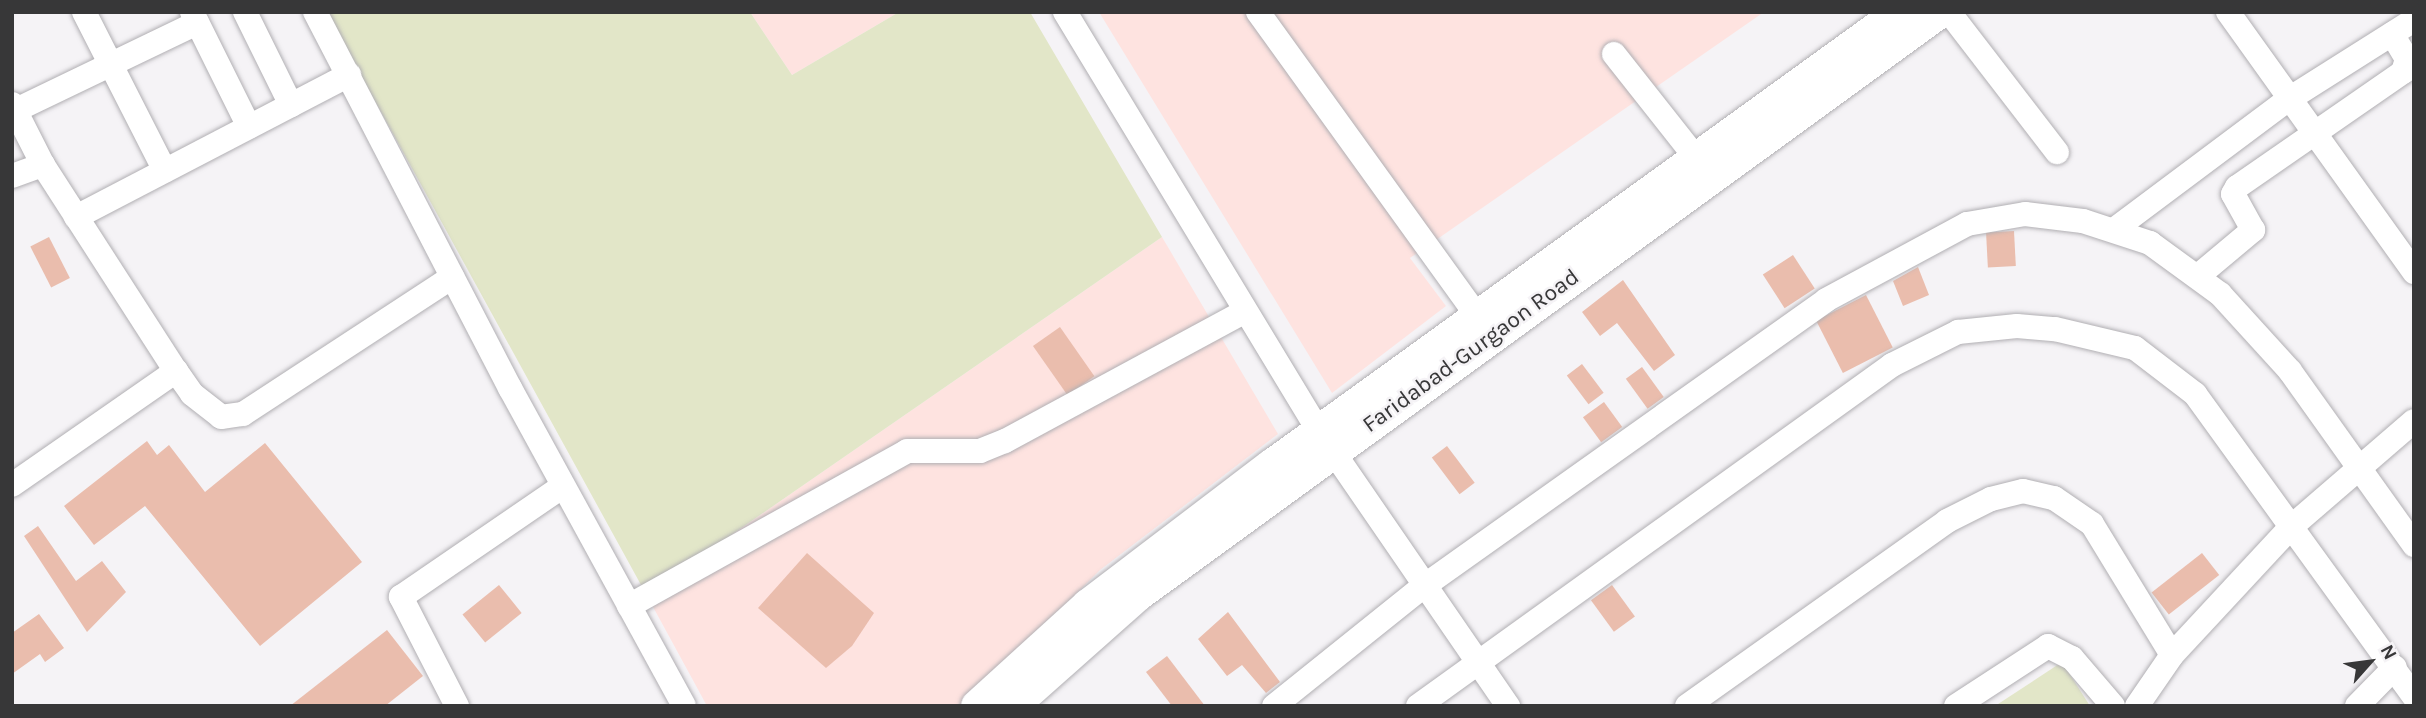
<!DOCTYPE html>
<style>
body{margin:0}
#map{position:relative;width:2426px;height:718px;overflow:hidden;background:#f5f3f6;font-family:Karla,sans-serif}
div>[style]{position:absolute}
.industrial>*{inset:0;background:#fee3e0}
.green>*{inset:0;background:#e2e6c8}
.building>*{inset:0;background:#eabdad;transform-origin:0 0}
.roads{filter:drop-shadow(0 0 2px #b1afb3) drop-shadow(0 0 2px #b1afb3)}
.minor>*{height:24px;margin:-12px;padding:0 12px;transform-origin:12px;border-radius:12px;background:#fff}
.major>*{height:32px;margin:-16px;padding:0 16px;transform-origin:16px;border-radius:16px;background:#fff}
span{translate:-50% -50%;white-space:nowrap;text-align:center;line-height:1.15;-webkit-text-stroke:5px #f5f3f6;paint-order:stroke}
.street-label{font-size:23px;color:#373738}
.frame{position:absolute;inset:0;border:14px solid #373738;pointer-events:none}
.north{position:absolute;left:2335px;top:627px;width:70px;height:70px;-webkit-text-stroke:5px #f5f3f6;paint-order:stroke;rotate:62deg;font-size:19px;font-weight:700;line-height:28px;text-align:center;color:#373738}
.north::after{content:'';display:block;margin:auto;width:24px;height:32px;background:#373738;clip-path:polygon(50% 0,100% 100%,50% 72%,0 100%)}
</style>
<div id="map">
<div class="industrial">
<div style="clip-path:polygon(750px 12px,899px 12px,792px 75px)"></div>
<div style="clip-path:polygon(1099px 12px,1764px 12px,1410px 258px,1446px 306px,1332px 393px)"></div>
<div style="clip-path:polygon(1162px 237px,1278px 434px,1100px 570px,964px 706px,707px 706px,646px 594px)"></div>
</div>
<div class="green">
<div style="clip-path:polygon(326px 12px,750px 12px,792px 75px,899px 12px,1030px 12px,1162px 237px,646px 594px)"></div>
<div style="clip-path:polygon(2062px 662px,2090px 706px,1995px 706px)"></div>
</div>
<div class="building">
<div style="left:2014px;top:231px;width:35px;height:28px;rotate:87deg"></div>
<div style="left:49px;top:237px;width:46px;height:21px;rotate:63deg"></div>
<div style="left:1793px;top:255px;width:40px;height:36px;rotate:57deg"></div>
<div style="clip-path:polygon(1918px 267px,1929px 295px,1903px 306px,1893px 281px)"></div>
<div style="clip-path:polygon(1623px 280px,1675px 355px,1654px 371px,1617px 323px,1600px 336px,1582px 312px)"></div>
<div style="left:1866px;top:295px;width:59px;height:56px;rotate:63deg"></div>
<div style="left:1060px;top:327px;width:60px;height:33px;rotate:55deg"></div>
<div style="left:1582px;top:364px;width:36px;height:19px;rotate:53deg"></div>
<div style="left:1642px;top:367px;width:37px;height:20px;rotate:54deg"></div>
<div style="left:1604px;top:402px;width:31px;height:26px;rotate:54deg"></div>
<div style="clip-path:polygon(147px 441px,157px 455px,169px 445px,205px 492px,265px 443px,362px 562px,260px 646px,145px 506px,94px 545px,64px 506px)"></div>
<div style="left:1447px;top:446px;width:46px;height:19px;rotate:53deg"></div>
<div style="clip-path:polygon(38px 526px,76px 581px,102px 561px,126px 592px,87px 632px,24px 536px)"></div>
<div style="clip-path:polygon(807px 553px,874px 613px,852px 646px,826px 668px,758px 608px)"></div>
<div style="left:2202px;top:553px;width:28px;height:64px;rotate:52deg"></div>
<div style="left:499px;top:585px;width:36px;height:47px;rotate:51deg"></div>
<div style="left:1612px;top:585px;width:39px;height:26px;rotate:54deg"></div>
<div style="clip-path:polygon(1228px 612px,1280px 682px,1266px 693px,1242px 665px,1227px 676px,1198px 639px)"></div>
<div style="clip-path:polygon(39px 614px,64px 648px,45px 662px,40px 654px,12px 674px,12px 633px)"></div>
<div style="clip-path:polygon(387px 630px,423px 676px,385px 706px,290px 706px)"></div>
<div style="clip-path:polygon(1167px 656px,1205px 706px,1172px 706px,1146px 672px)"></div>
</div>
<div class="roads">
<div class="minor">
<div style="left:84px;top:12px;width:178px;rotate:63deg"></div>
<div style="left:192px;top:12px;width:128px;rotate:63.6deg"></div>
<div style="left:245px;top:12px;width:104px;rotate:63.7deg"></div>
<div style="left:315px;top:12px;width:424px;rotate:62.6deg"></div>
<div style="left:510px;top:388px;width:362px;rotate:61.3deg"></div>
<div style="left:1065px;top:12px;width:490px;rotate:58.8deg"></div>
<div style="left:1319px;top:431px;width:334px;rotate:55.5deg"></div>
<div style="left:1258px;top:12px;width:376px;rotate:54.2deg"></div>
<div style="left:1949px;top:12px;width:177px;rotate:52.4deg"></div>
<div style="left:2228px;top:12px;width:320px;rotate:54.4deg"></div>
<div style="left:1614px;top:54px;width:134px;rotate:51.7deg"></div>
<div style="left:12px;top:104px;width:68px;rotate:63.1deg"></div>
<div style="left:43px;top:165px;width:245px;rotate:57.2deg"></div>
<div style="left:176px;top:371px;width:28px;rotate:55deg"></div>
<div style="left:192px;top:394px;width:37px;rotate:38deg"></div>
<div style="left:221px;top:417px;width:22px;rotate:-8deg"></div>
<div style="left:243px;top:414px;width:250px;rotate:-33.2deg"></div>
<div style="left:16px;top:110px;width:201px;rotate:-25.7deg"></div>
<div style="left:12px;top:176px;width:33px;rotate:-20deg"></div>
<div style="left:76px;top:217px;width:308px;rotate:-27.5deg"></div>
<div style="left:2115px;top:229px;width:217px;rotate:-36.8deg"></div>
<div style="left:2289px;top:99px;width:148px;rotate:-32.3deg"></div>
<div style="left:2198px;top:276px;width:72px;rotate:-39.9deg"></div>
<div style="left:2253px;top:230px;width:41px;rotate:-119.1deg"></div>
<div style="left:2233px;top:194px;width:8px;rotate:-60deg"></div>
<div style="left:2237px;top:187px;width:202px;rotate:-34.7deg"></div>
<div style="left:2403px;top:72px;width:14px;rotate:-73deg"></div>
<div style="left:2407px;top:59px;width:29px;rotate:-121deg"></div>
<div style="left:12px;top:485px;width:200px;rotate:-34.8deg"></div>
<div style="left:629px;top:606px;width:318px;rotate:-29.1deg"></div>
<div style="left:907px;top:451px;width:73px"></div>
<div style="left:980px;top:451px;width:27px;rotate:-22deg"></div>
<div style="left:1005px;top:441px;width:273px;rotate:-28.4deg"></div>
<div style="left:457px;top:706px;width:123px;rotate:-117.2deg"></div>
<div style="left:401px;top:597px;width:196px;rotate:-34.4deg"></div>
<div style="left:1274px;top:706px;width:192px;rotate:-38.7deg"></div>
<div style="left:1424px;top:586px;width:493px;rotate:-35.4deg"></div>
<div style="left:1826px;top:300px;width:160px;rotate:-28.3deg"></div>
<div style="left:1967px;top:224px;width:59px;rotate:-9.8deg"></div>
<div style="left:2025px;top:214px;width:58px;rotate:6.9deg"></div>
<div style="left:2083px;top:221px;width:71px;rotate:18.2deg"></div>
<div style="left:2150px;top:243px;width:87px;rotate:36.1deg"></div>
<div style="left:2220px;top:294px;width:104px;rotate:47.7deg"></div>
<div style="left:2290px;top:371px;width:214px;rotate:54.5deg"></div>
<div style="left:1418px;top:706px;width:584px;rotate:-35.73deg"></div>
<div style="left:1892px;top:365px;width:74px;rotate:-26.6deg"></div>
<div style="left:1958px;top:332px;width:59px;rotate:-5.8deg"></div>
<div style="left:2017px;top:326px;width:38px;rotate:5deg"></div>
<div style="left:2055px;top:329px;width:82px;rotate:13.4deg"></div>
<div style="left:2135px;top:348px;width:76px;rotate:37.5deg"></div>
<div style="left:2195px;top:394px;width:373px;rotate:54.1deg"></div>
<div style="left:1687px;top:706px;width:319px;rotate:-35.4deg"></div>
<div style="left:1947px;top:521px;width:49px;rotate:-26.6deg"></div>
<div style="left:1991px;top:499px;width:33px;rotate:-14deg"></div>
<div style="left:2023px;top:491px;width:32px;rotate:13deg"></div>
<div style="left:2054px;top:498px;width:46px;rotate:34.4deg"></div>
<div style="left:2092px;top:524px;width:153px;rotate:58.6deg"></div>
<div style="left:1956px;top:706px;width:110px;rotate:-33.1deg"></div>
<div style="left:2048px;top:646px;width:27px;rotate:27deg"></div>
<div style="left:2072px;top:658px;width:63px;rotate:49.5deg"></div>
<div style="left:2137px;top:706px;width:62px;rotate:-55.5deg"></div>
<div style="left:2172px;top:655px;width:175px;rotate:-47.1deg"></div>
<div style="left:2291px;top:527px;width:162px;rotate:-40.8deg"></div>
<div style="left:2357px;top:706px;width:54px;rotate:-45.7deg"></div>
</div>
<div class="major">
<div style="left:977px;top:706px;width:150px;rotate:-42.3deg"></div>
<div style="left:1088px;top:605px;width:231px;rotate:-37.3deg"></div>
<div style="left:1272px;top:465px;width:774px;rotate:-35.85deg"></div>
<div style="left:1013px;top:706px;width:167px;rotate:-41.6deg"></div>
<div style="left:1138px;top:595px;width:992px;rotate:-36.01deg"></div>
</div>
</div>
<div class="street-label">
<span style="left:1471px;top:351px;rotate:-36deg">Faridabad-Gurgaon Road</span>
</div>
<div class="frame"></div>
<div class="north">N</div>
</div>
